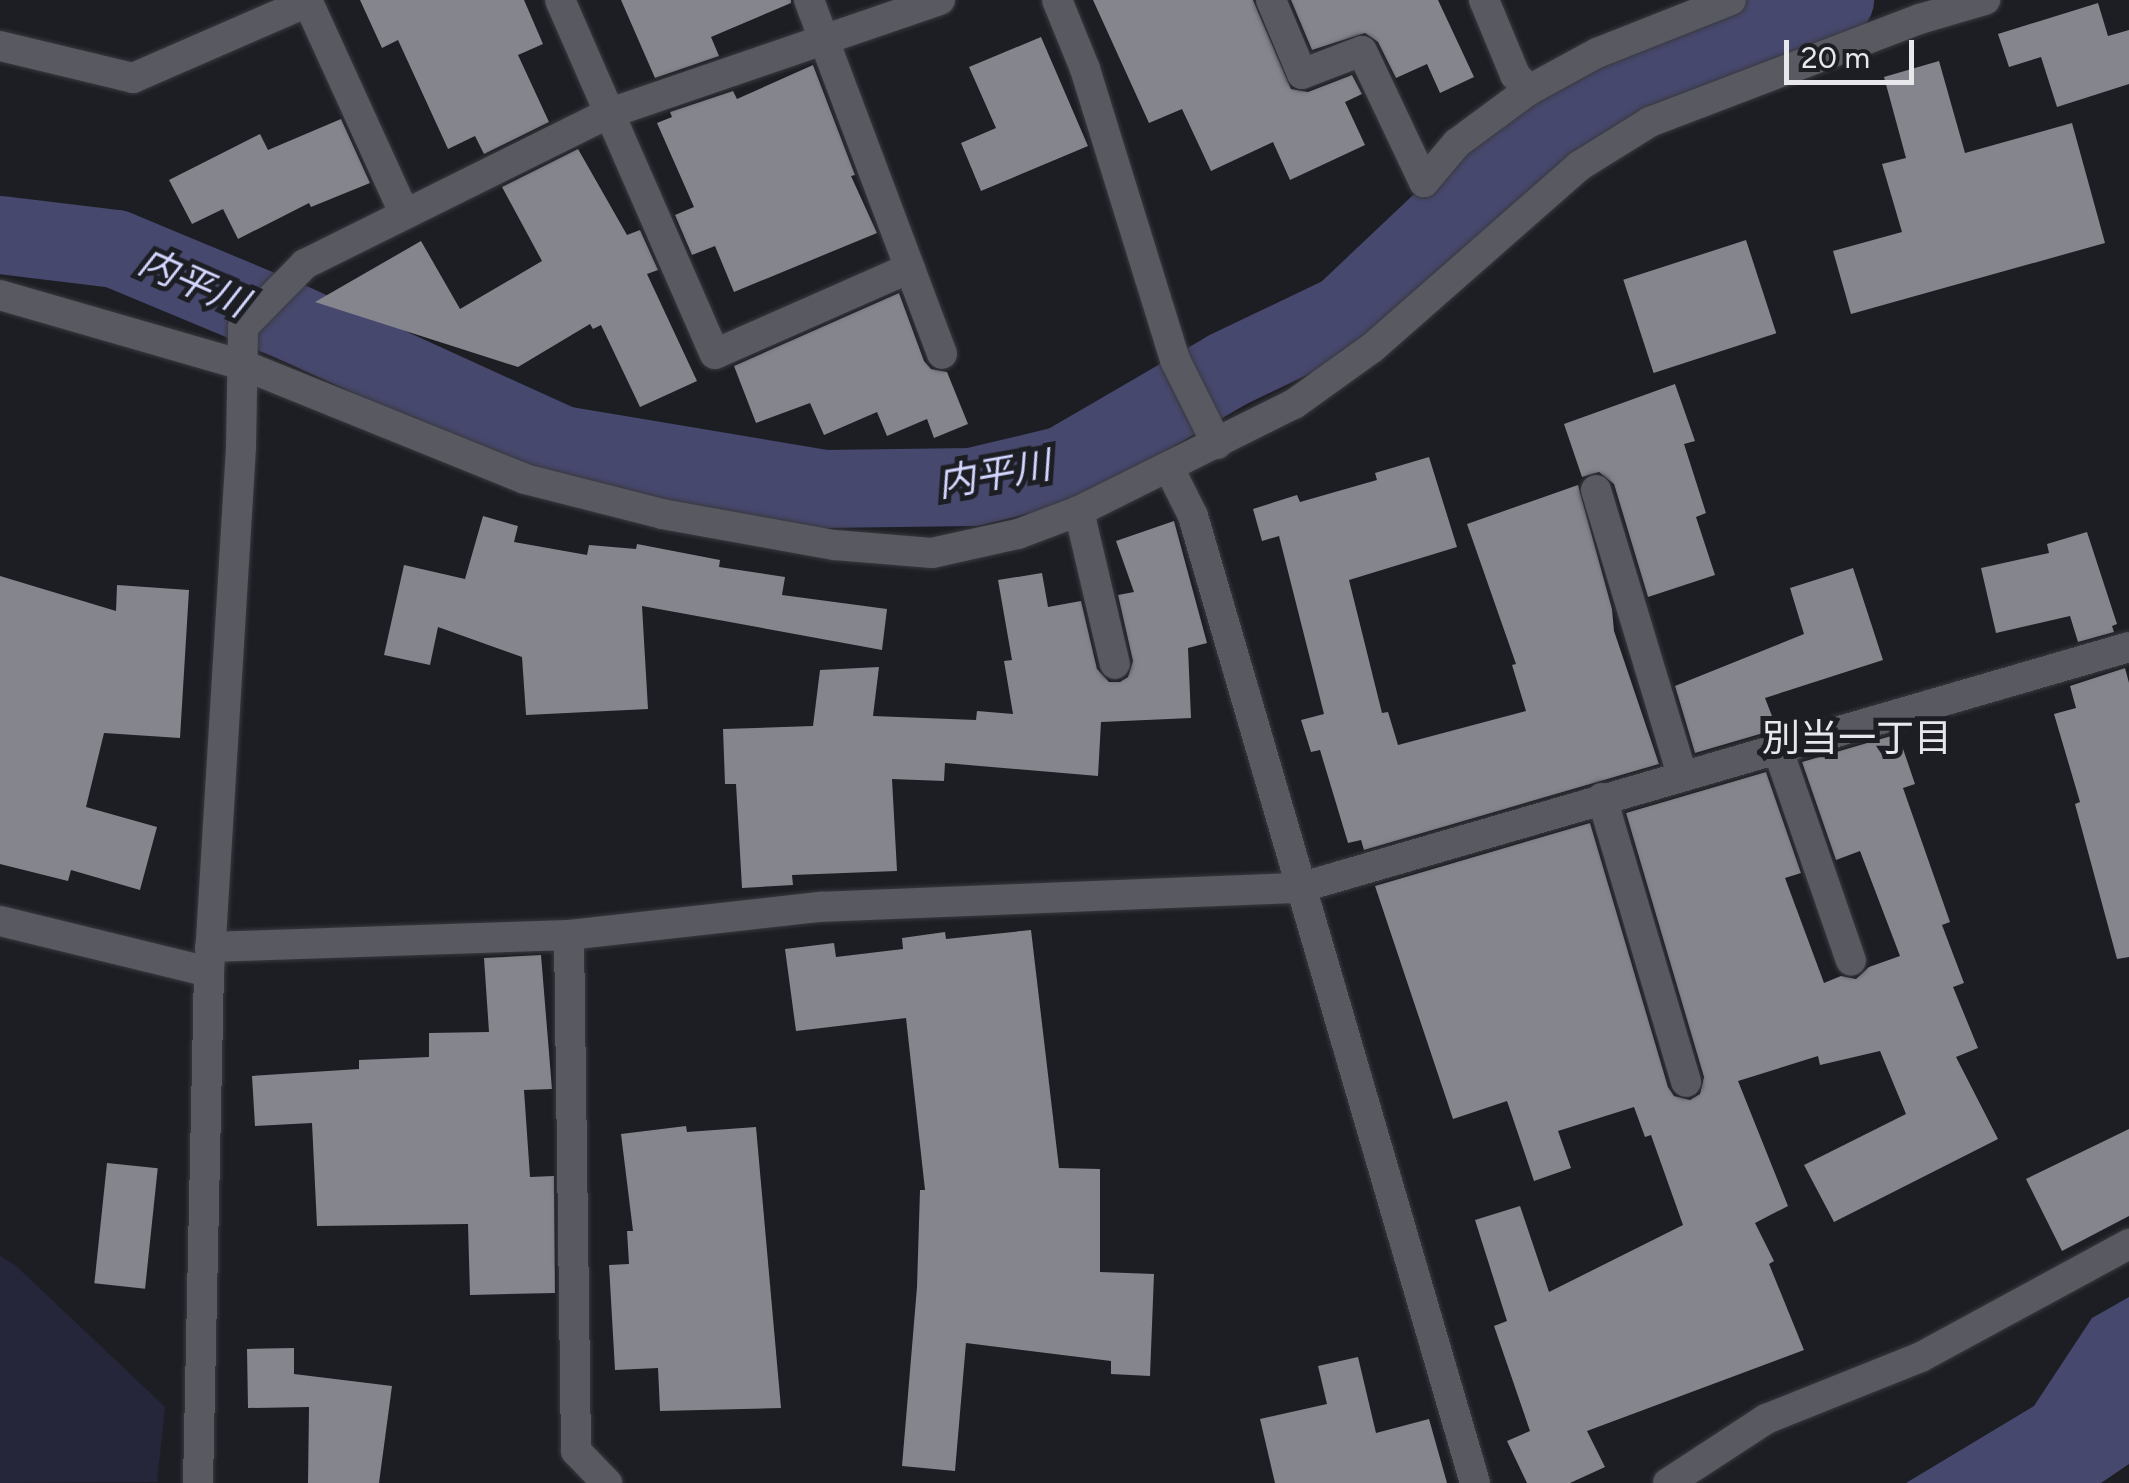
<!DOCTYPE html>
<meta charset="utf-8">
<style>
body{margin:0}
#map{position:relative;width:2129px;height:1483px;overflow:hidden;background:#1d1e24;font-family:Figtree,"Noto Sans JP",sans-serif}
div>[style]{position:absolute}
.green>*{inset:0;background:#26263b}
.water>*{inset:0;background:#47486d}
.river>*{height:78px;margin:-39px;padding:0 39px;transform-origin:39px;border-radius:39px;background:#47486d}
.building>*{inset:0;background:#84858d;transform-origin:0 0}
.roads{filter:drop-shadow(0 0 2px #38393e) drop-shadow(0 0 2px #38393e)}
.minor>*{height:30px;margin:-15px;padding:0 15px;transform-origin:15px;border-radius:15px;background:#585961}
span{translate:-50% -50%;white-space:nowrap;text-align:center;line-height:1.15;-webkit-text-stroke:10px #1d1e24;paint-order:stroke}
.water-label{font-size:38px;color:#d3d6fe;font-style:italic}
.neighbourhood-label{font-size:38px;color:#e7e7ec}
.scale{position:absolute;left:1784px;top:40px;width:130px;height:45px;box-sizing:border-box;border:5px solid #e7e7ec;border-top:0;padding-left:12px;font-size:30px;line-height:35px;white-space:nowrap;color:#e7e7ec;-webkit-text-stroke:8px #1d1e24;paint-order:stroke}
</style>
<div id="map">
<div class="green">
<div style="clip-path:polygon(0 1256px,15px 1265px,165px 1407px,157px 1482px,0 1483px)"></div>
</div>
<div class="water">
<div style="clip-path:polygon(2129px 1297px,2129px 1464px,2101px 1483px,1906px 1483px,2034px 1406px,2092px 1318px)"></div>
</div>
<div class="river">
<div style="left:0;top:235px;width:117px;rotate:6.9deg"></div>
<div style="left:116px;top:249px;width:195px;rotate:22.6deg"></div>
<div style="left:296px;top:324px;width:292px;rotate:24.5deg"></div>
<div style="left:562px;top:445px;width:266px;rotate:9.5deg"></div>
<div style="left:824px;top:489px;width:148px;rotate:-0.8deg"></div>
<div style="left:972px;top:487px;width:95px;rotate:-13.4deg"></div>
<div style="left:1064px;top:465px;width:189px;rotate:-30.2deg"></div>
<div style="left:1227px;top:370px;width:130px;rotate:-25.6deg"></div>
<div style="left:1344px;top:314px;width:248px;rotate:-43.4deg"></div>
<div style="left:1524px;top:144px;width:120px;rotate:-32.4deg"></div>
<div style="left:1625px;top:80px;width:225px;rotate:-20.9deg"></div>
</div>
<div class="building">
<div style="clip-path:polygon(360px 0,524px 0,543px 44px,518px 55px,549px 122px,484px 154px,475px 136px,448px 149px,398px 40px,382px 48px)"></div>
<div style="clip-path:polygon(621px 0,791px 0,791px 3px,711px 37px,719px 56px,655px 78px)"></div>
<div style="clip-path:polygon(1093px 0,1253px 0,1291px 89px,1308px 92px,1352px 75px,1362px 94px,1345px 102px,1365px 145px,1290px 180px,1273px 142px,1211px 171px,1182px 109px,1149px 123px)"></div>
<div style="clip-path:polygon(1291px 0,1438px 0,1474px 77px,1440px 93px,1427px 64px,1396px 78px,1378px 42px,1365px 33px,1312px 50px)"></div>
<div style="clip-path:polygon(2098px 3px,2108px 36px,2129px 30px,2129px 84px,2057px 107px,2041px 57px,2009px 67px,1998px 34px)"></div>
<div style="clip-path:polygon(1041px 37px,1088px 146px,981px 191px,961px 143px,996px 128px,969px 67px)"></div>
<div style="clip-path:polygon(1939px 61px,1965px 153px,2072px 123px,2105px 243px,1851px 314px,1833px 251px,1902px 232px,1882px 164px,1906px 158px,1884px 77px)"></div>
<div style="clip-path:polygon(813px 65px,855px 175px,851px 176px,877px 233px,734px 292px,715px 246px,692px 255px,675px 215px,694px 207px,657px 123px,672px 117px,670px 112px,733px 91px,737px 99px)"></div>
<div style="clip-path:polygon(341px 119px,370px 183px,311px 207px,309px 203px,238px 239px,223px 209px,192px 224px,169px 180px,260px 134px,268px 150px)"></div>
<div style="clip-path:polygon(578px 149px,627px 235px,640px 230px,658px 270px,647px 274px,697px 381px,640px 407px,601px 325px,593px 329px,590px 324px,518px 367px,315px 302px,421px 241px,460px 309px,542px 261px,502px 187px)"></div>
<div style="left:1746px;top:240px;width:98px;height:129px;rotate:72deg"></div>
<div style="clip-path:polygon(899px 293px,924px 361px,931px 369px,947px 372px,968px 424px,934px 438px,927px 419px,887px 436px,877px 412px,824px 435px,810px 403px,756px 423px,734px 366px)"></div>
<div style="clip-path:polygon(1675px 384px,1695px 441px,1684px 444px,1706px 513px,1696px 517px,1715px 575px,1648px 597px,1614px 484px,1599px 472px,1582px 477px,1564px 424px)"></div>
<div style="clip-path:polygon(1429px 457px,1457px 547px,1349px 580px,1382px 713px,1388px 712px,1398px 745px,1526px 711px,1512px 665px,1516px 664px,1467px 524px,1578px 485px,1612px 609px,1614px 631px,1659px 764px,1364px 850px,1361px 840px,1348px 843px,1320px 750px,1311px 752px,1301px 720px,1324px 714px,1279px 536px,1262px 541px,1253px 509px,1297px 495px,1300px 502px,1377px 480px,1375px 473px)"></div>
<div style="clip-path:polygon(483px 516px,518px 526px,514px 542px,587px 555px,589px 545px,636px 549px,637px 544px,720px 560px,719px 567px,785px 577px,782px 595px,887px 609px,882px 650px,642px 606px,648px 709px,526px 715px,522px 657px,438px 627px,430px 665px,384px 655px,404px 565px,465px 579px)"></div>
<div style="clip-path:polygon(1174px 521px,1207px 643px,1188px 648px,1191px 718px,1101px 722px,1098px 776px,945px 763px,944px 781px,892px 779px,897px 871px,792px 875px,793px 885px,742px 888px,736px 784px,725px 784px,723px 729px,813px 726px,820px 670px,879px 667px,873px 716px,976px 720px,977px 711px,1013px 714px,1004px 661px,1012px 660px,998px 580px,1042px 573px,1048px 607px,1081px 601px,1097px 669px,1109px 682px,1120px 682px,1128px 677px,1133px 661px,1118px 595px,1134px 592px,1116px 541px)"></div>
<div style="clip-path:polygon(2087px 532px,2117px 624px,2112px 626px,2114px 632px,2078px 642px,2070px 616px,1996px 633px,1981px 568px,2049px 553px,2047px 544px)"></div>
<div style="clip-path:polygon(1853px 568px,1883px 660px,1765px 698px,1777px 729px,1695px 753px,1675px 686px,1804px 634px,1790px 588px)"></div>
<div style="clip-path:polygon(0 576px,116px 611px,117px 585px,189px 590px,180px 738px,104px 733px,86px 807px,157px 827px,140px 890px,71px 870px,68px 881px,0 864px)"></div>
<div style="clip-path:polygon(2125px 668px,2129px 683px,2129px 957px,2117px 959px,2075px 804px,2080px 802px,2054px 714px,2076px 708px,2070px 686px)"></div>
<div style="clip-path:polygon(1898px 734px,1915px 784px,1903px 788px,1950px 922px,1942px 925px,1964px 983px,1953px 987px,1978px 1048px,1956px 1057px,1998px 1139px,1834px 1222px,1804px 1165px,1906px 1114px,1880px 1051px,1820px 1065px,1818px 1056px,1738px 1081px,1788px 1206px,1755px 1223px,1774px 1261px,1769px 1264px,1804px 1350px,1587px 1431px,1605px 1467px,1570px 1483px,1527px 1483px,1507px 1441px,1530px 1431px,1494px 1326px,1507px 1321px,1475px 1220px,1520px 1206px,1549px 1292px,1683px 1225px,1651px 1135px,1645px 1137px,1634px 1107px,1558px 1131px,1571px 1168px,1534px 1181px,1507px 1101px,1453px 1119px,1375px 886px,1590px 823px,1668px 1087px,1674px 1096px,1690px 1100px,1700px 1094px,1704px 1077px,1626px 813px,1766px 772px,1801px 873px,1785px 878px,1824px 983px,1841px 976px,1856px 979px,1869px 967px,1900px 956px,1860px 851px,1836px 860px,1802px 762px)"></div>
<div style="clip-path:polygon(1031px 930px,1059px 1168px,1100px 1169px,1100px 1272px,1154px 1274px,1150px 1376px,1111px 1374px,1111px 1361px,966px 1343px,955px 1471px,902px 1466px,917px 1287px,920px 1190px,925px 1190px,906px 1018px,796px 1031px,785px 949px,834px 943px,836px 957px,903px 949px,902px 938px,945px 932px,946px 939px)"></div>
<div style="clip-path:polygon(541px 955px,552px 1089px,524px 1090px,530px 1177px,554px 1176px,555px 1293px,470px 1295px,468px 1224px,317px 1226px,312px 1123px,255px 1126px,252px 1076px,359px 1069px,359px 1060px,429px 1057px,429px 1033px,489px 1032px,484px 958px)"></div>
<div style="clip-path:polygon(686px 1126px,687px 1132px,756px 1127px,781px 1408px,660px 1411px,658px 1368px,615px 1370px,609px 1265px,629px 1264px,627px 1231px,633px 1231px,621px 1134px)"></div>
<div style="clip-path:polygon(2129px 1129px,2129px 1216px,2062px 1251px,2026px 1179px)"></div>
<div style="left:107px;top:1163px;width:51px;height:121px;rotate:6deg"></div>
<div style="clip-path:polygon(294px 1348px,294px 1374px,392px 1386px,379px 1483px,308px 1483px,309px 1407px,248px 1408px,247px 1349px)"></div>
<div style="clip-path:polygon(1358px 1357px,1376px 1433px,1429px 1419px,1447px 1483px,1275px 1483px,1260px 1419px,1327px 1404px,1318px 1366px)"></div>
</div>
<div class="roads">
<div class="minor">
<div style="left:307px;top:0;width:234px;rotate:65.5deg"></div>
<div style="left:560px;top:0;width:386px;rotate:66.4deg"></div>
<div style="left:715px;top:354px;width:213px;rotate:-23.8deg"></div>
<div style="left:809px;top:0;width:378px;rotate:69.4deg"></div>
<div style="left:1057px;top:0;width:74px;rotate:67.9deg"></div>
<div style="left:1085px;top:69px;width:305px;rotate:72.8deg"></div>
<div style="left:1175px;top:360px;width:94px;rotate:63.4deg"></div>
<div style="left:1271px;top:0;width:80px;rotate:67.3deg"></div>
<div style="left:1302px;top:74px;width:64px;rotate:-21deg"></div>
<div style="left:1362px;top:51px;width:145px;rotate:64.7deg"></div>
<div style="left:1424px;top:182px;width:51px;rotate:-49.8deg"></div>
<div style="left:1457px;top:143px;width:89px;rotate:-36.4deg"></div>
<div style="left:1529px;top:90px;width:77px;rotate:-28.6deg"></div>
<div style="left:1597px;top:53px;width:144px;rotate:-21.6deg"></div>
<div style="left:1484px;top:0;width:81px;rotate:67.5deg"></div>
<div style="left:1515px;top:75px;width:21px;rotate:47deg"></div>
<div style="left:0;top:46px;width:137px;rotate:13.5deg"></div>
<div style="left:133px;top:78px;width:191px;rotate:-23.5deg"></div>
<div style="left:0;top:295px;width:253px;rotate:16.1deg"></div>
<div style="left:243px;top:365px;width:304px;rotate:22deg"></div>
<div style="left:525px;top:479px;width:141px;rotate:14.3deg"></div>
<div style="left:662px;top:514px;width:176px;rotate:10.2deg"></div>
<div style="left:835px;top:545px;width:97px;rotate:4.7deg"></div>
<div style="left:932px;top:553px;width:88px;rotate:-12.5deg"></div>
<div style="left:1018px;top:534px;width:65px;rotate:-20.7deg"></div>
<div style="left:1079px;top:511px;width:240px;rotate:-26.5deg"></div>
<div style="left:1294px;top:404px;width:96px;rotate:-35.7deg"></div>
<div style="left:1372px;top:348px;width:276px;rotate:-41.3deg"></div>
<div style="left:1579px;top:166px;width:84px;rotate:-31.8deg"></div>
<div style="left:1650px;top:122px;width:289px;rotate:-20.9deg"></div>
<div style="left:1920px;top:19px;width:68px;rotate:-16.3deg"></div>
<div style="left:1169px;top:468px;width:54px;rotate:63.4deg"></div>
<div style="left:1193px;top:516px;width:1007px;rotate:73.74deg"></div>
<div style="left:1596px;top:490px;width:297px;rotate:73.2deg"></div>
<div style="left:1079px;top:511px;width:157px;rotate:76.8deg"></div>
<div style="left:1777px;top:747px;width:226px;rotate:70.9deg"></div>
<div style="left:1602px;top:798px;width:296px;rotate:73.5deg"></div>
<div style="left:0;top:921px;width:215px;rotate:13.7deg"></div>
<div style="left:569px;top:935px;width:516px;rotate:89.22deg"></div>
<div style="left:576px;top:1451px;width:45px;rotate:45.9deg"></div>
<div style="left:210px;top:947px;width:359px;rotate:-1.9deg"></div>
<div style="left:569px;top:935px;width:253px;rotate:-6.4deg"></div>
<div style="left:820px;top:907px;width:479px;rotate:-2.3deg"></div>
<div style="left:1299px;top:888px;width:864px;rotate:-16.19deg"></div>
<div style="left:198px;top:1483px;width:511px;rotate:-88.77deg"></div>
<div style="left:209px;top:972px;width:526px;rotate:-86.51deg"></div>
<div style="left:241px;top:447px;width:120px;rotate:-89deg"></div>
<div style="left:243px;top:327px;width:88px;rotate:-45.5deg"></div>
<div style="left:305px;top:264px;width:337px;rotate:-26.4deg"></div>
<div style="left:607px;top:114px;width:352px;rotate:-18.9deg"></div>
<div style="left:1668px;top:1483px;width:117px;rotate:-33.1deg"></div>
<div style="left:1766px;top:1419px;width:167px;rotate:-21.8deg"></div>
<div style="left:1921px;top:1357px;width:237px;rotate:-28.5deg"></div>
</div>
</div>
<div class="water-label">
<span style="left:193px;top:283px;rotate:24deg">内平川</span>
<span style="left:994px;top:475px;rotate:-10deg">内平川</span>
</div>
<div class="neighbourhood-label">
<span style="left:1857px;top:739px">別当一丁目</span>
</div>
<div class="scale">20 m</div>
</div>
